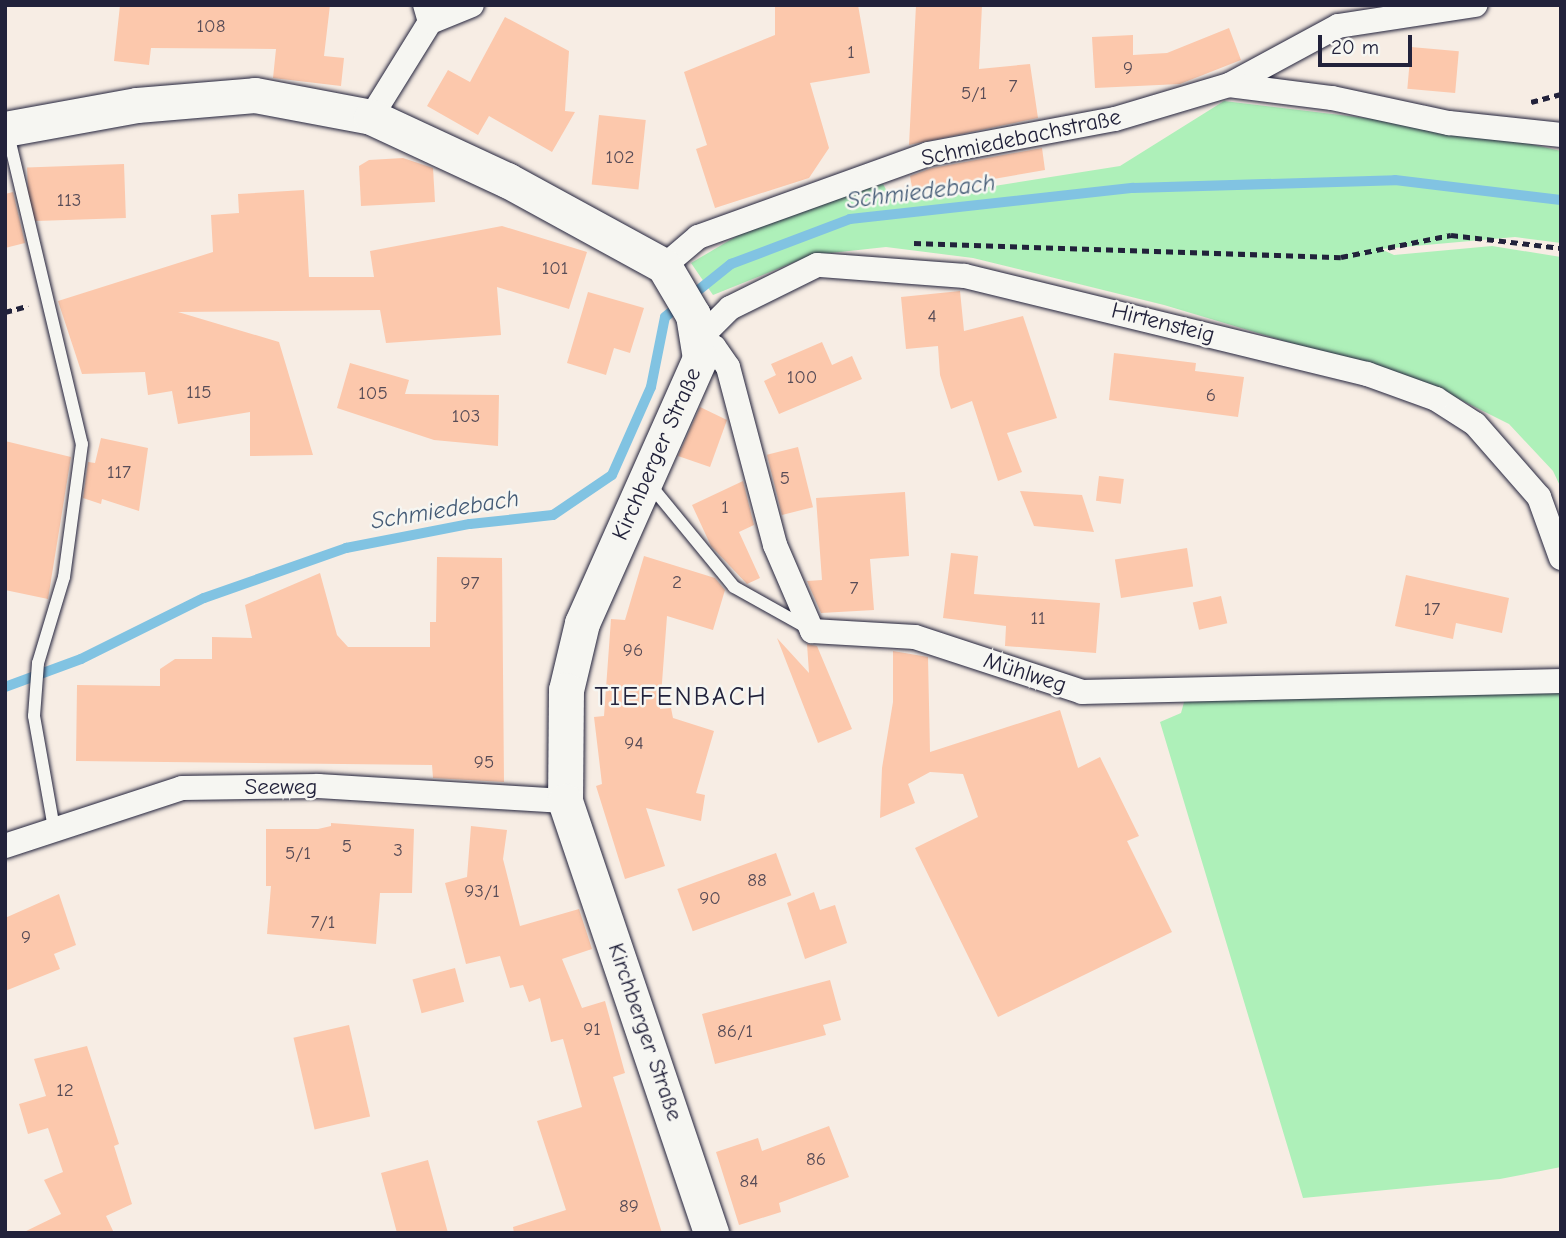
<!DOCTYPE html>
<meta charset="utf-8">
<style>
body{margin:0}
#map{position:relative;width:1566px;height:1238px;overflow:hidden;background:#f7ede4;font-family:"Comic Neue",sans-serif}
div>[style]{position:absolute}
.green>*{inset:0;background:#aef0b9}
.stream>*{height:10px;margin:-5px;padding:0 5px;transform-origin:5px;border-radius:5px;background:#81c3e2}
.building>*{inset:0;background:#fcc8ac;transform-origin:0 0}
.path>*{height:4.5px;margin-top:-2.25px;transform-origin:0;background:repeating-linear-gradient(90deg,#22223b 0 7px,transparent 0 12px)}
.roads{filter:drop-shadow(0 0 2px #22223b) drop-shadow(0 0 2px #22223b)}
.service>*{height:12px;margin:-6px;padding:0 6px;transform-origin:6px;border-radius:6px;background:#f6f6f2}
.minor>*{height:24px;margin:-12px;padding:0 12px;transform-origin:12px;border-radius:12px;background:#f6f6f2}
.secondary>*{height:35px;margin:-17.5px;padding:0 17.5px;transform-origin:17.5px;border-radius:17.5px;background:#f6f6f2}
span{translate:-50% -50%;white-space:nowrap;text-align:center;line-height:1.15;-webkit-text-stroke:5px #f6f6f2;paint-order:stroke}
.number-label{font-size:19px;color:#584c57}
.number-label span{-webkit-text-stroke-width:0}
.street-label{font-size:23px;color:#22223b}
.water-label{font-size:24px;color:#435a75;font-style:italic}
.quarter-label{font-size:26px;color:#22223b;letter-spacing:2px}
.frame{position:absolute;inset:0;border:7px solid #22223b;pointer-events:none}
.scale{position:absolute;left:1318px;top:35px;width:94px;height:32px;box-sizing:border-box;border:4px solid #22223b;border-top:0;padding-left:9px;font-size:21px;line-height:24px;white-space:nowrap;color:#22223b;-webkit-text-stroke:5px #f6f6f2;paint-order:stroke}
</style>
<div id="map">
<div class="green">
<div style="clip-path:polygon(1224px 101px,1473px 131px,1561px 151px,1561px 243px,1515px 237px,1381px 249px,1394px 255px,1492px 246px,1561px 257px,1561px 488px,1553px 471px,1509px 424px,1431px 385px,1164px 305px,973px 258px,886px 247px,812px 255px,713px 295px,691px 263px,776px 213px,883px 184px,893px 202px,1120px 166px)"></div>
<div style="clip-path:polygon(1561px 691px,1561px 1167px,1500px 1179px,1303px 1198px,1160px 722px,1181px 713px,1186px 695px)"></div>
</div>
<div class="stream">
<div style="left:5px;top:687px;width:81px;rotate:-20.2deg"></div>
<div style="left:81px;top:659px;width:137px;rotate:-26.4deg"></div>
<div style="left:204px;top:598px;width:151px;rotate:-19.4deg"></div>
<div style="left:346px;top:548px;width:126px;rotate:-11deg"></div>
<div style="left:470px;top:524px;width:83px;rotate:-6.2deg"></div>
<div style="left:553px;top:515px;width:71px;rotate:-34.1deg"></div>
<div style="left:612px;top:475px;width:96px;rotate:-66.1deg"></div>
<div style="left:651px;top:387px;width:71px;rotate:-78.7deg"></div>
<div style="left:665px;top:317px;width:85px;rotate:-38.8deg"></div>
<div style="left:731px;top:264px;width:127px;rotate:-20.7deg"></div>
<div style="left:850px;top:219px;width:285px;rotate:-6.3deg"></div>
<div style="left:1133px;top:188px;width:262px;rotate:-1.7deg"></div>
<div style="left:1395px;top:180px;width:167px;rotate:6.9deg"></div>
</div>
<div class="building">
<div style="clip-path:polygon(120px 5px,330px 5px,324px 56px,344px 58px,341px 86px,273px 78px,276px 49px,151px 48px,149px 65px,114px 61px)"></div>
<div style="clip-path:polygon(775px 5px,858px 5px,870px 73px,810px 83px,829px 148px,809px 178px,715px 208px,696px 149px,707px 145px,684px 72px,775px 35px)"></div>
<div style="clip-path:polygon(916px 5px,982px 5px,979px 69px,1030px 64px,1038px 118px,909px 145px)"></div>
<div style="clip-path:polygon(505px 17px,569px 51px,565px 111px,575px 112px,552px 152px,489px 116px,478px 135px,427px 106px,448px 70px,470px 82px)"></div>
<div style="clip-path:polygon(1229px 28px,1241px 60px,1180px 84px,1095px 88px,1092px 37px,1133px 35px,1133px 55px,1167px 53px)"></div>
<div style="left:1411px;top:47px;width:48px;height:42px;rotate:5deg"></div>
<div style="left:599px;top:115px;width:47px;height:70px;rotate:6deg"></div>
<div style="clip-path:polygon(1042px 148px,1045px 170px,913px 193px,910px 176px,932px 168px)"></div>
<div style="clip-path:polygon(403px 158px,433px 168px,435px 202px,361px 206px,359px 166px,369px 160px)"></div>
<div style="left:124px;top:164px;width:54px;height:97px;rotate:88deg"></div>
<div style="clip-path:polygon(304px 190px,309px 277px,374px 277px,370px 251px,502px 226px,587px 252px,569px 309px,497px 287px,501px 335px,386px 343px,380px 310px,178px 312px,279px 342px,313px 455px,250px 456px,250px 412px,178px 424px,172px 391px,148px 395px,145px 372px,82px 374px,58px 301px,213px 252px,211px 215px,239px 213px,238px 194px)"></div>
<div style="clip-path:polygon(13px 192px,25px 243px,5px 248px,5px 194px)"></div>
<div style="clip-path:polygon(960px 291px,964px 331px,1023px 316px,1057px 418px,1007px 433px,1022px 472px,998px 481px,972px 401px,951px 409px,940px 375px,938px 346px,906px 349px,901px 297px)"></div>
<div style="clip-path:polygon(588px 292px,644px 308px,630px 353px,614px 348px,606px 375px,567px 363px)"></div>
<div style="clip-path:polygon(822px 342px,832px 365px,852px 356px,862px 379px,779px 414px,764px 381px,776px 375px,771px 364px)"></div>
<div style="clip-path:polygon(1114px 353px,1196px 363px,1195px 371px,1244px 377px,1238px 417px,1109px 400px)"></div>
<div style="clip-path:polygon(350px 363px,409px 380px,405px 394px,499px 395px,498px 446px,434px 440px,337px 408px)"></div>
<div style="clip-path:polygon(700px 407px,727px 420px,710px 467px,678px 456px)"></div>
<div style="clip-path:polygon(101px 438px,148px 448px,139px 511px,102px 499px,101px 504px,83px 498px,88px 462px,95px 463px)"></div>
<div style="clip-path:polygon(5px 441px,71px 457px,48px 599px,5px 590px)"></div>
<div style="left:798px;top:447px;width:62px;height:32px;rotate:76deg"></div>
<div style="left:1099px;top:476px;width:25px;height:25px;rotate:7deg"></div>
<div style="clip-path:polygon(743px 481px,754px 525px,739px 532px,760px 578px,747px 584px,711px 546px,692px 505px)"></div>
<div style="clip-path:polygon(1020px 491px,1082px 495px,1094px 532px,1034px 526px)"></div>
<div style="clip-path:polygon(905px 492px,909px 556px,870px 559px,874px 610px,821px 613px,807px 581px,822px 580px,816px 498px)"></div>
<div style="left:1187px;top:548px;width:39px;height:73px;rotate:81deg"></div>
<div style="clip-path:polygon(951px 553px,978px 556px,974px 594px,1100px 603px,1096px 653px,1005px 646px,1006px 626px,943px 618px)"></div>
<div style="clip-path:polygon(644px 556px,715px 578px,725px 590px,713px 630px,667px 616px,660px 709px,671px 708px,673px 718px,714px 731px,696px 793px,705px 795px,701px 821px,646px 808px,665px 866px,625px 879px,596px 786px,602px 784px,594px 717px,604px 716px,611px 619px,625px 620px)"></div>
<div style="clip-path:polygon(437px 557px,502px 558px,504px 782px,433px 778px,432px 765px,76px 761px,77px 685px,160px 686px,160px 669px,175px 659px,212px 659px,212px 637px,252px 638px,245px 605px,320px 573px,337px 635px,348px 647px,430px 647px,430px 622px,436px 622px)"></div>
<div style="clip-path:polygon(1406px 575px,1509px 598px,1502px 633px,1456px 623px,1453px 639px,1395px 626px)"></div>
<div style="left:1221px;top:596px;width:28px;height:29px;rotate:77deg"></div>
<div style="clip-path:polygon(777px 638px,809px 673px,807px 644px,817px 646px,852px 729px,818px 743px)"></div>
<div style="clip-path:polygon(893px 651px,928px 657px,930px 752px,1060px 710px,1078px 768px,1100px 757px,1139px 836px,1127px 841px,1172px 932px,998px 1017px,915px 848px,978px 817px,963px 774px,930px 772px,908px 784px,915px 803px,880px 818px,882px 768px,893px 702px)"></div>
<div style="clip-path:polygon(331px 823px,414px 829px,412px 893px,380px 893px,376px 944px,267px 934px,271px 886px,266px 886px,266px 829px,318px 829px,331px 826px)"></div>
<div style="clip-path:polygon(471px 826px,507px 830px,503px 859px,520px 926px,579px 909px,592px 949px,562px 959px,582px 1008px,605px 1001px,625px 1073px,613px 1077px,662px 1233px,514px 1233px,513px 1227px,566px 1210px,537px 1121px,582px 1107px,563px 1039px,551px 1042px,540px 998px,529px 1002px,523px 985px,510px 988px,500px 956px,466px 964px,445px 883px,467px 877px)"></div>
<div style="left:776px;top:853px;width:45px;height:105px;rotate:70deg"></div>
<div style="clip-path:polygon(814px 892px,820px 910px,835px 905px,847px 943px,805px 959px,787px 903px)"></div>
<div style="clip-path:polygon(59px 894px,76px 945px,54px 954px,60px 969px,5px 991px,5px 918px)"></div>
<div style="left:455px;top:968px;width:35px;height:44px;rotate:75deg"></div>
<div style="clip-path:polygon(830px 980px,841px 1020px,823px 1025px,826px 1035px,715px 1064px,702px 1014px)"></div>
<div style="left:349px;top:1025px;width:94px;height:57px;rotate:77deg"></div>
<div style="clip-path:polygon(87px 1046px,119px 1144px,114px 1146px,132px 1204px,106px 1216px,114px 1233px,22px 1233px,61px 1214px,44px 1180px,63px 1172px,48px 1128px,28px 1134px,19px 1104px,46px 1096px,34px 1059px)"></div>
<div style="clip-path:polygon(829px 1126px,849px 1177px,779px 1203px,781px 1212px,739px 1225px,716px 1152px,758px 1138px,762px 1151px)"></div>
<div style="clip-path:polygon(428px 1160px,448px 1233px,397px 1233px,381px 1173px)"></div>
</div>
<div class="path">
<div style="left:1531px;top:102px;width:31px;rotate:-15deg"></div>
<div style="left:914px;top:243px;width:427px;rotate:1.9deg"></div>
<div style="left:1341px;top:257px;width:112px;rotate:-11.3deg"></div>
<div style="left:1451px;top:235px;width:111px;rotate:6.7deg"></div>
<div style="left:5px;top:312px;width:24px;rotate:-15deg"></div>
</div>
<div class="roads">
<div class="service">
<div style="left:7px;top:130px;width:323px;rotate:76.6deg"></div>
<div style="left:82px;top:444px;width:134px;rotate:97.7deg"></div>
<div style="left:64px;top:577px;width:90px;rotate:106.8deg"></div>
<div style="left:38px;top:663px;width:53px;rotate:94.3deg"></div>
<div style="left:34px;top:716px;width:114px;rotate:79.9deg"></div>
<div style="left:647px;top:481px;width:137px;rotate:50.6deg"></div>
<div style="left:734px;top:587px;width:86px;rotate:29.2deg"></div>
</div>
<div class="minor">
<div style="left:430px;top:22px;width:45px;rotate:-22deg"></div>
<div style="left:1229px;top:85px;width:124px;rotate:-28.4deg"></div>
<div style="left:1338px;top:26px;width:139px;rotate:-8.7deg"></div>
<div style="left:371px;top:117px;width:112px;rotate:-58.2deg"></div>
<div style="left:430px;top:22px;width:18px;rotate:-106deg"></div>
<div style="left:664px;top:266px;width:45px;rotate:-40.5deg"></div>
<div style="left:698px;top:237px;width:245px;rotate:-19.8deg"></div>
<div style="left:928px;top:154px;width:190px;rotate:-10.6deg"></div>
<div style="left:1115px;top:119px;width:119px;rotate:-16.6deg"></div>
<div style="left:1229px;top:85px;width:104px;rotate:7.2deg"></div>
<div style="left:1332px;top:98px;width:120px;rotate:12.1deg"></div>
<div style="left:1449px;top:123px;width:113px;rotate:6.1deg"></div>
<div style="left:1561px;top:558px;width:65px;rotate:-109.8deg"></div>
<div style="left:1539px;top:497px;width:97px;rotate:-131.2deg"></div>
<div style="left:1475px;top:424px;width:46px;rotate:-147.3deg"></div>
<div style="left:1436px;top:399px;width:73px;rotate:-160.1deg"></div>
<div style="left:1367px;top:374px;width:414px;rotate:-166.3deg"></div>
<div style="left:965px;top:276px;width:148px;rotate:-175.7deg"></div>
<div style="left:817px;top:265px;width:97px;rotate:153.7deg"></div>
<div style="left:730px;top:308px;width:44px;rotate:135deg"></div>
<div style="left:699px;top:339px;width:17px;rotate:28deg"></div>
<div style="left:714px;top:347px;width:24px;rotate:55deg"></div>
<div style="left:728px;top:367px;width:184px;rotate:75.2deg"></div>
<div style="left:775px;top:545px;width:94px;rotate:66.7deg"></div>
<div style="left:812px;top:631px;width:103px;rotate:3.3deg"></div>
<div style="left:915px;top:637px;width:176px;rotate:18.2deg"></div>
<div style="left:1082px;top:692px;width:479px;rotate:-1.3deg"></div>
<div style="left:5px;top:846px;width:186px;rotate:-18.1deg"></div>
<div style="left:182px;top:788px;width:136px;rotate:-0.8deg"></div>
<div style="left:318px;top:786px;width:247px;rotate:3.5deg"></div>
</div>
<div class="secondary">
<div style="left:5px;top:129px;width:134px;rotate:-10.3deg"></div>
<div style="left:137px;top:105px;width:118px;rotate:-4.8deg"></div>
<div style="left:255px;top:95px;width:118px;rotate:10.7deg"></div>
<div style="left:371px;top:117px;width:150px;rotate:24.9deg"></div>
<div style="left:507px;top:180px;width:179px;rotate:28.7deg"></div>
<div style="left:664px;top:266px;width:57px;rotate:59.4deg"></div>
<div style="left:693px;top:315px;width:44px;rotate:80.8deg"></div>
<div style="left:700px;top:358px;width:290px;rotate:114deg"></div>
<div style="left:582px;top:623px;width:69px;rotate:103.4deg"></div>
<div style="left:566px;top:690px;width:111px;rotate:90.5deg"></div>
<div style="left:565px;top:801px;width:456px;rotate:71.3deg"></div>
</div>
</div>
<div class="number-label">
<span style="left:211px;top:27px">108</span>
<span style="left:851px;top:53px">1</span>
<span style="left:1128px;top:69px">9</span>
<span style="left:1013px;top:87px">7</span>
<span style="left:974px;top:94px">5/1</span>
<span style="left:620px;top:158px">102</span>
<span style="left:69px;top:201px">113</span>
<span style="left:555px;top:269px">101</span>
<span style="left:932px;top:317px">4</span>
<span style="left:802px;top:378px">100</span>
<span style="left:199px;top:393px">115</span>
<span style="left:373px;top:394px">105</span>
<span style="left:1211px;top:396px">6</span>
<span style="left:466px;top:417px">103</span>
<span style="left:119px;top:473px">117</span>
<span style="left:785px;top:479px">5</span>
<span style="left:725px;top:508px">1</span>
<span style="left:677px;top:583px">2</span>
<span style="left:470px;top:584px">97</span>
<span style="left:854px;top:589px">7</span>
<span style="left:1432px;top:610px">17</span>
<span style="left:1038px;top:619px">11</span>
<span style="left:633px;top:651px">96</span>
<span style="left:634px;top:744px">94</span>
<span style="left:484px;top:763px">95</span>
<span style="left:347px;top:847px">5</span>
<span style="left:398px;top:851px">3</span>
<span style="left:298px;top:854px">5/1</span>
<span style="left:757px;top:881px">88</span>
<span style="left:482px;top:892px">93/1</span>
<span style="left:710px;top:899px">90</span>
<span style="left:323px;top:923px">7/1</span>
<span style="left:26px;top:938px">9</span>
<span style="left:592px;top:1030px">91</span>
<span style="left:735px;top:1032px">86/1</span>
<span style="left:65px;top:1091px">12</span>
<span style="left:816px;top:1160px">86</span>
<span style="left:749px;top:1182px">84</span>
<span style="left:629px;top:1207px">89</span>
</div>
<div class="street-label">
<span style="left:1021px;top:138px;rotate:-12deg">Schmiedebachstraße</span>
<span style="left:1163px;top:323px;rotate:14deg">Hirtensteig</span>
<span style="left:657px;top:454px;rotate:-66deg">Kirchberger Straße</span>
<span style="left:1025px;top:673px;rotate:18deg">Mühlweg</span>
<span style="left:281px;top:787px">Seeweg</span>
<span style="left:645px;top:1032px;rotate:71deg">Kirchberger Straße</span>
</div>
<div class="water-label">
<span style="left:921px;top:192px;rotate:-7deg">Schmiedebach</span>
<span style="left:445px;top:510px;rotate:-9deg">Schmiedebach</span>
</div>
<div class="quarter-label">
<span style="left:681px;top:698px">TIEFENBACH</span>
</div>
<div class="frame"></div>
<div class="scale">20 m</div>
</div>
